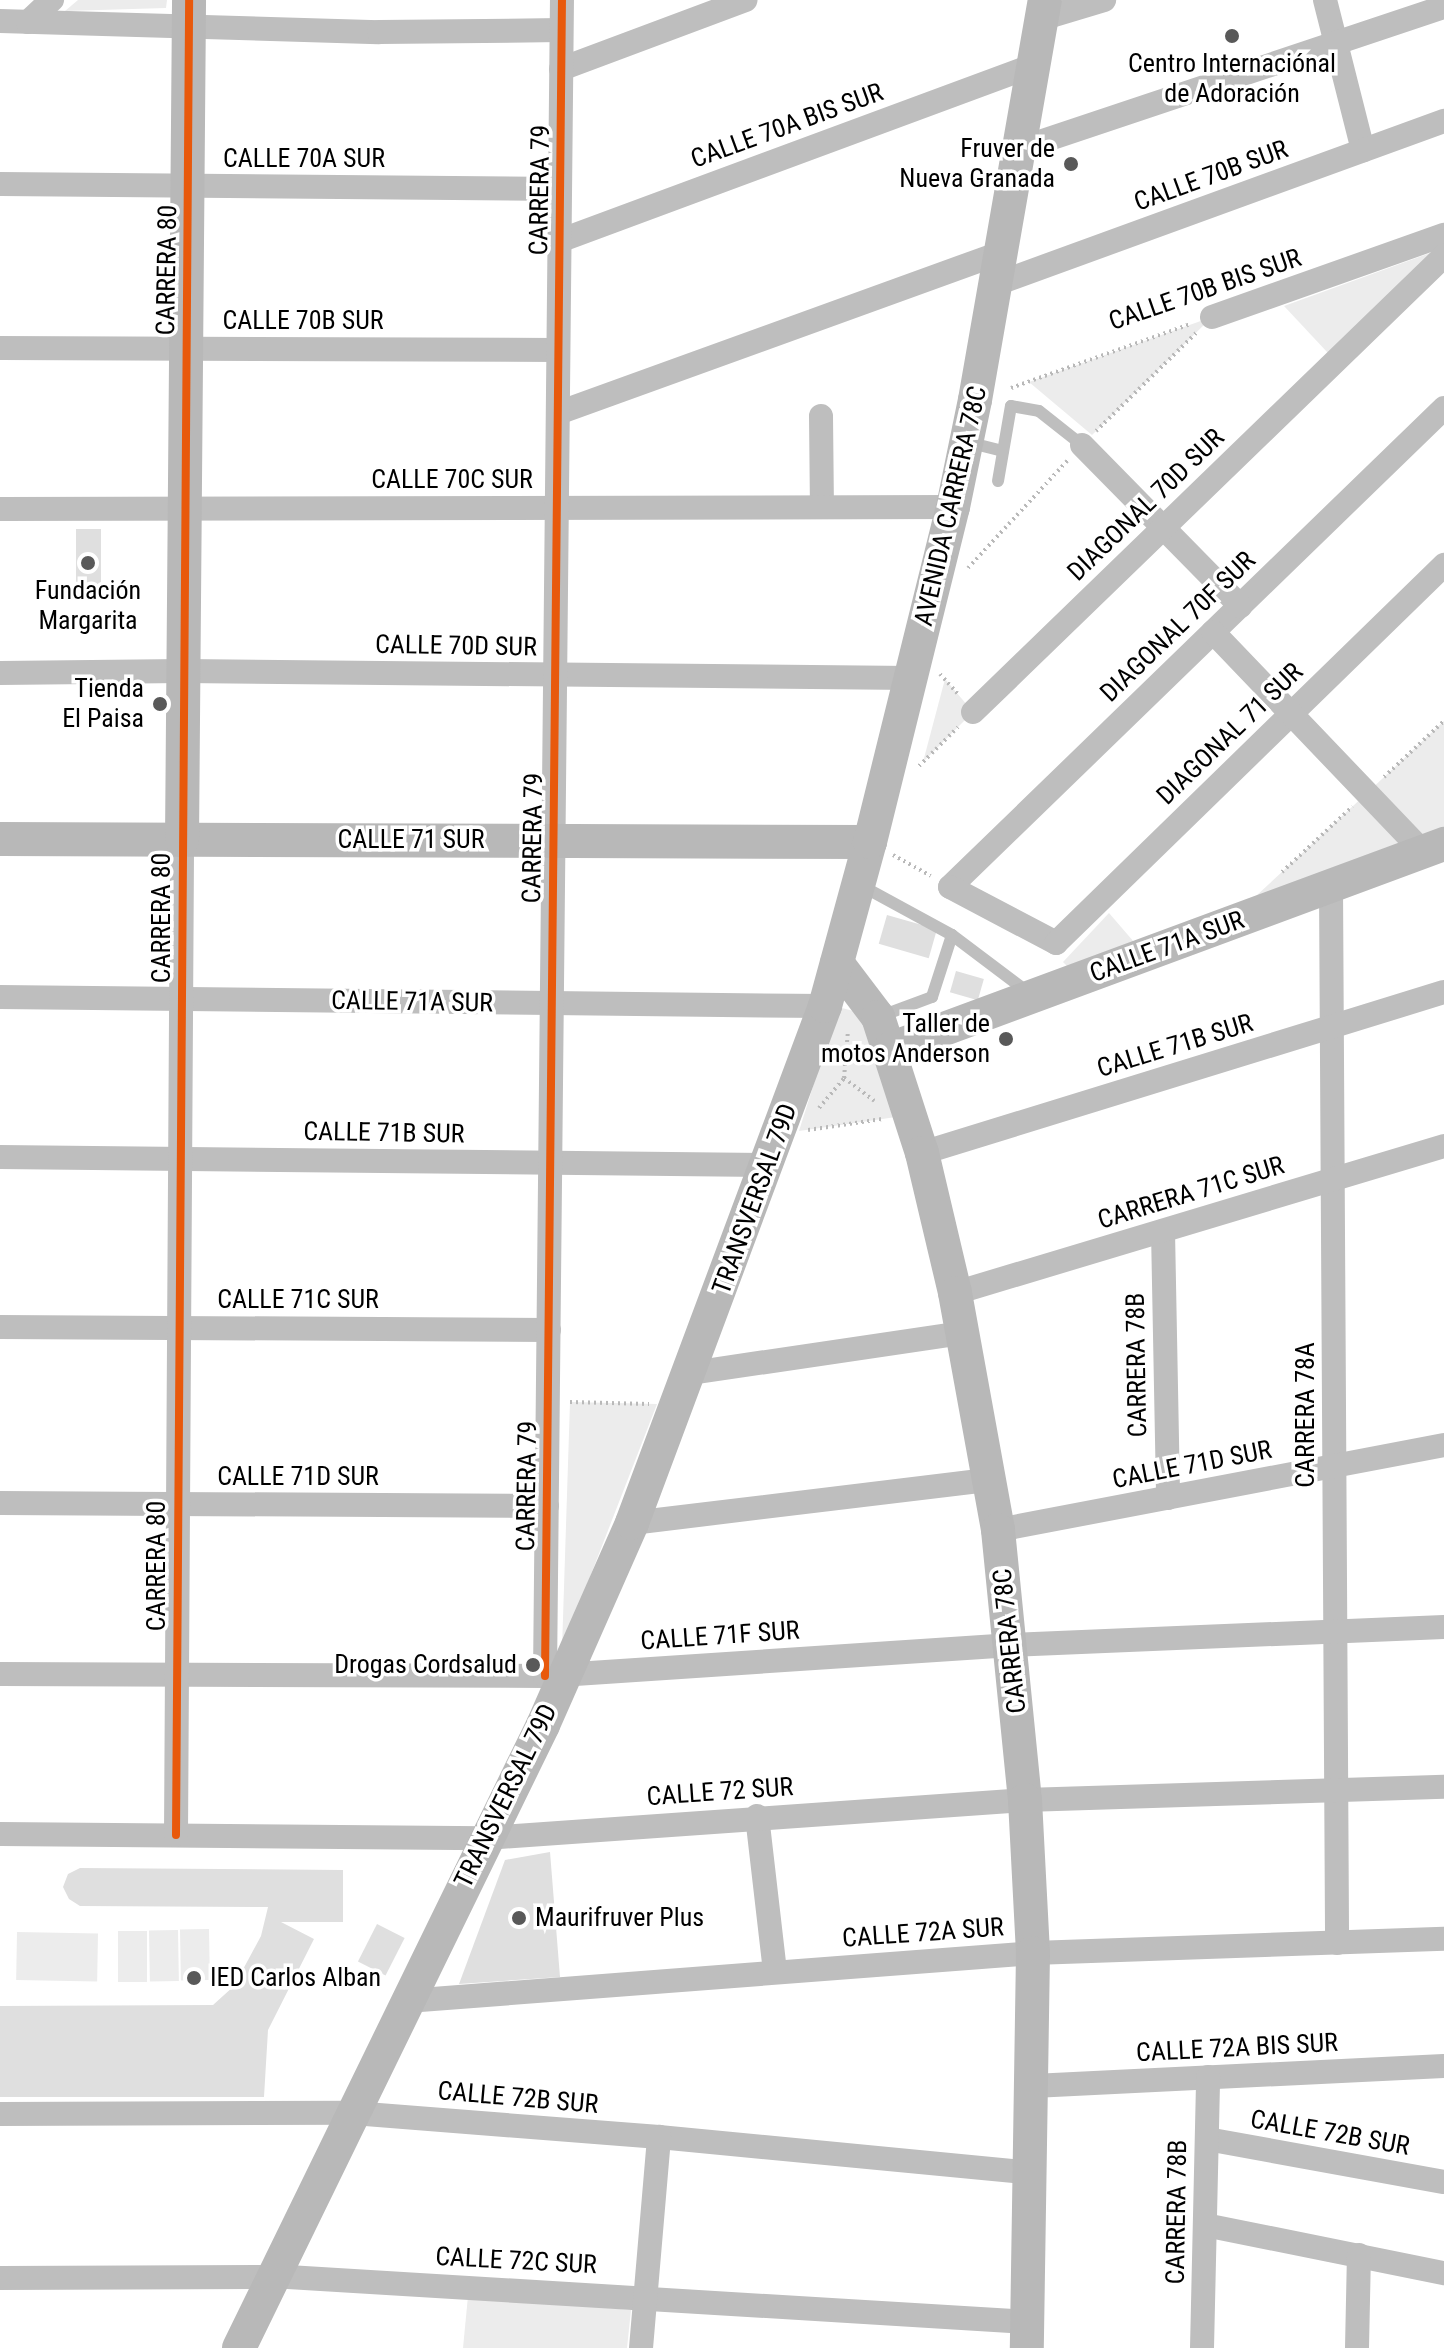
<!DOCTYPE html>
<meta charset="utf-8">
<style>
body{margin:0}
#map{position:relative;width:1444px;height:2348px;overflow:hidden;background:#fff;font-family:"Roboto Condensed",sans-serif}
div>[style]{position:absolute}
.green>*{inset:0;background:#ececec;transform-origin:0 0}
.building>*{inset:0;background:#dfdfdf;transform-origin:0 0}
.path>*{height:4px;margin-top:-2px;transform-origin:0;background:repeating-linear-gradient(90deg,#b9b9b9 0 2px,transparent 0 6px)}
.lane>*{height:12px;margin:-6px;padding:0 6px;transform-origin:6px;border-radius:6px;background:#bebebe}
.street>*{height:24px;margin:-12px;padding:0 12px;transform-origin:12px;border-radius:12px;background:#bebebe}
.secondary>*{height:34px;margin:-17px;padding:0 17px;transform-origin:17px;border-radius:17px;background:#b8b8b8}
.cycleway>*{height:8px;margin:-4px;padding:0 4px;transform-origin:4px;border-radius:4px;background:#e8590c}
.dots>*{width:22px;height:22px;translate:-50% -50%;box-sizing:border-box;border:4px solid #fff;border-radius:50%}
span{translate:-50% -50%;white-space:nowrap;text-align:center;line-height:1.15;-webkit-text-stroke:7px #fff;paint-order:stroke}
.poi-label{font-size:26px;color:#000}
.right{translate:-100% -50%;text-align:right}
.left{translate:0 -50%;text-align:left}
.street-label{font-size:26px;color:#000}
</style>
<div id="map">
<div class="green">
<div style="clip-path:polygon(78px 0,167px 0,166px 8px,65px 11px)"></div>
<div style="clip-path:polygon(1441px 249px,1328px 353px,1284px 306px)"></div>
<div style="clip-path:polygon(1212px 317px,1092px 435px,1029px 382px)"></div>
<div style="clip-path:polygon(945px 679px,973px 712px,923px 762px)"></div>
<div style="clip-path:polygon(1444px 721px,1444px 831px,1256px 896px,1367px 793px)"></div>
<div style="clip-path:polygon(1109px 913px,1134px 942px,1069px 968px,1063px 962px)"></div>
<div style="clip-path:polygon(838px 1007px,861px 1013px,896px 1117px,799px 1131px)"></div>
<div style="clip-path:polygon(570px 1402px,657px 1404px,562px 1649px)"></div>
<div style="left:209px;top:1929px;width:51px;height:29px;rotate:89deg"></div>
<div style="left:178px;top:1930px;width:51px;height:29px;rotate:89deg"></div>
<div style="left:118px;top:1931px;width:29px;height:51px"></div>
<div style="left:17px;top:1932px;width:81px;height:48px;rotate:1deg"></div>
<div style="clip-path:polygon(468px 2296px,631px 2310px,627px 2348px,463px 2348px)"></div>
</div>
<div class="building">
<div style="left:76px;top:529px;width:25px;height:67px"></div>
<div style="left:887px;top:915px;width:52px;height:30px;rotate:16deg"></div>
<div style="left:956px;top:971px;width:29px;height:22px;rotate:16deg"></div>
<div style="clip-path:polygon(550px 1852px,560px 1977px,459px 1984px,505px 1860px)"></div>
<div style="clip-path:polygon(80px 1868px,343px 1870px,343px 1922px,281px 1922px,314px 1939px,268px 2030px,264px 2097px,0 2097px,0 2006px,213px 2005px,234px 1986px,261px 1936px,268px 1907px,80px 1906px,69px 1899px,63px 1887px,68px 1874px)"></div>
<div style="left:377px;top:1924px;width:31px;height:42px;rotate:27deg"></div>
</div>
<div class="path">
<div style="left:1011px;top:388px;width:191px;rotate:-19.6deg"></div>
<div style="left:1096px;top:431px;width:140px;rotate:-44.4deg"></div>
<div style="left:968px;top:568px;width:147px;rotate:-47.2deg"></div>
<div style="left:940px;top:674px;width:27px;rotate:48deg"></div>
<div style="left:919px;top:766px;width:55px;rotate:-45deg"></div>
<div style="left:1384px;top:777px;width:82px;rotate:-43deg"></div>
<div style="left:893px;top:855px;width:43px;rotate:28.9deg"></div>
<div style="left:1282px;top:872px;width:96px;rotate:-42.9deg"></div>
<div style="left:844px;top:1078px;width:38px;rotate:37deg"></div>
<div style="left:819px;top:1108px;width:39px;rotate:-50deg"></div>
<div style="left:844px;top:1078px;width:48px;rotate:-85.2deg"></div>
<div style="left:808px;top:1130px;width:75px;rotate:-8.5deg"></div>
<div style="left:570px;top:1402px;width:79px;rotate:1.5deg"></div>
</div>
<div class="lane">
<div style="left:967px;top:442px;width:37px;rotate:14deg"></div>
<div style="left:998px;top:481px;width:76px;rotate:-80.2deg"></div>
<div style="left:1011px;top:406px;width:28px;rotate:10deg"></div>
<div style="left:1039px;top:411px;width:55px;rotate:38.3deg"></div>
<div style="left:862px;top:886px;width:102px;rotate:28.6deg"></div>
<div style="left:952px;top:935px;width:65px;rotate:107.9deg"></div>
<div style="left:932px;top:997px;width:54px;rotate:159.6deg"></div>
<div style="left:952px;top:935px;width:96px;rotate:37deg"></div>
</div>
<div class="street">
<div style="left:1325px;top:0;width:155px;rotate:75.8deg"></div>
<div style="left:1041px;top:19px;width:66px;rotate:-16.8deg"></div>
<div style="left:0;top:21px;width:379px;rotate:1.7deg"></div>
<div style="left:379px;top:32px;width:182px;rotate:-0.6deg"></div>
<div style="left:28px;top:22px;width:33px;rotate:-43deg"></div>
<div style="left:561px;top:69px;width:197px;rotate:-20.5deg"></div>
<div style="left:1019px;top:149px;width:448px;rotate:-18.5deg"></div>
<div style="left:0;top:184px;width:560px;rotate:0.51deg"></div>
<div style="left:559px;top:241px;width:507px;rotate:-20.33deg"></div>
<div style="left:996px;top:284px;width:477px;rotate:-20deg"></div>
<div style="left:1212px;top:317px;width:246px;rotate:-19.5deg"></div>
<div style="left:0;top:348px;width:558px;rotate:0.21deg"></div>
<div style="left:1444px;top:408px;width:688px;rotate:135.88deg"></div>
<div style="left:950px;top:887px;width:120px;rotate:27.8deg"></div>
<div style="left:1056px;top:943px;width:542px;rotate:-44.25deg"></div>
<div style="left:558px;top:413px;width:471px;rotate:-19.9deg"></div>
<div style="left:821px;top:416px;width:91px;rotate:89.4deg"></div>
<div style="left:1082px;top:445px;width:226px;rotate:45.5deg"></div>
<div style="left:0;top:509px;width:953px;rotate:-0.12deg"></div>
<div style="left:1213px;top:632px;width:304px;rotate:46.3deg"></div>
<div style="left:0;top:673px;width:183px;rotate:-0.6deg"></div>
<div style="left:183px;top:671px;width:728px;rotate:0.55deg"></div>
<div style="left:973px;top:712px;width:656px;rotate:-44.07deg"></div>
<div style="left:1331px;top:886px;width:1057px;rotate:89.67deg"></div>
<div style="left:0;top:997px;width:825px;rotate:0.63deg"></div>
<div style="left:922px;top:1153px;width:546px;rotate:-17.14deg"></div>
<div style="left:0;top:1157px;width:768px;rotate:0.6deg"></div>
<div style="left:1163px;top:1231px;width:267px;rotate:88.9deg"></div>
<div style="left:955px;top:1293px;width:511px;rotate:-16.73deg"></div>
<div style="left:0;top:1327px;width:549px;rotate:0.31deg"></div>
<div style="left:691px;top:1373px;width:275px;rotate:-8.4deg"></div>
<div style="left:0;top:1503px;width:547px;rotate:0.31deg"></div>
<div style="left:632px;top:1523px;width:360px;rotate:-6.9deg"></div>
<div style="left:998px;top:1530px;width:454px;rotate:-10.8deg"></div>
<div style="left:0;top:1674px;width:545px;rotate:0.21deg"></div>
<div style="left:545px;top:1676px;width:468px;rotate:-3.8deg"></div>
<div style="left:1012px;top:1645px;width:432px;rotate:-2.4deg"></div>
<div style="left:545px;top:1676px;width:1676px;rotate:-89.42deg"></div>
<div style="left:757px;top:1816px;width:157px;rotate:83.4deg"></div>
<div style="left:0;top:1834px;width:486px;rotate:0.5deg"></div>
<div style="left:486px;top:1838px;width:540px;rotate:-4.03deg"></div>
<div style="left:1025px;top:1800px;width:419px;rotate:-1.8deg"></div>
<div style="left:176px;top:1835px;width:995px;rotate:-89.65deg"></div>
<div style="left:407px;top:2001px;width:628px;rotate:-4.38deg"></div>
<div style="left:1033px;top:1953px;width:411px;rotate:-2deg"></div>
<div style="left:1033px;top:2086px;width:411px;rotate:-2.8deg"></div>
<div style="left:0;top:2114px;width:353px;rotate:-0.2deg"></div>
<div style="left:353px;top:2113px;width:307px;rotate:4.5deg"></div>
<div style="left:659px;top:2137px;width:374px;rotate:5.5deg"></div>
<div style="left:1207px;top:2139px;width:241px;rotate:10.3deg"></div>
<div style="left:1205px;top:2225px;width:244px;rotate:11.4deg"></div>
<div style="left:0;top:2278px;width:288px;rotate:-0.2deg"></div>
<div style="left:288px;top:2277px;width:741px;rotate:3.48deg"></div>
<div style="left:641px;top:2348px;width:212px;rotate:-85.1deg"></div>
<div style="left:1202px;top:2348px;width:271px;rotate:-88.7deg"></div>
<div style="left:1357px;top:2348px;width:93px;rotate:-88.8deg"></div>
</div>
<div class="secondary">
<div style="left:0;top:839px;width:870px;rotate:0.2deg"></div>
<div style="left:182px;top:840px;width:840px;rotate:-89.52deg"></div>
<div style="left:837px;top:963px;width:68px;rotate:52.8deg"></div>
<div style="left:878px;top:1017px;width:143px;rotate:72.1deg"></div>
<div style="left:922px;top:1153px;width:144px;rotate:76.7deg"></div>
<div style="left:955px;top:1293px;width:241px;rotate:79.7deg"></div>
<div style="left:998px;top:1530px;width:271px;rotate:84.3deg"></div>
<div style="left:1025px;top:1800px;width:153px;rotate:87deg"></div>
<div style="left:1033px;top:1953px;width:395px;rotate:90.9deg"></div>
<div style="left:890px;top:1049px;width:591px;rotate:-20.31deg"></div>
<div style="left:239px;top:2348px;width:693px;rotate:-63.99deg"></div>
<div style="left:543px;top:1725px;width:221px;rotate:-66.2deg"></div>
<div style="left:632px;top:1523px;width:552px;rotate:-69.53deg"></div>
<div style="left:825px;top:1006px;width:170px;rotate:-74.7deg"></div>
<div style="left:870px;top:842px;width:345px;rotate:-76.1deg"></div>
<div style="left:953px;top:507px;width:109px;rotate:-78.4deg"></div>
<div style="left:975px;top:400px;width:406px;rotate:-80.1deg"></div>
</div>
<div class="cycleway">
<div style="left:545px;top:1676px;width:1676px;rotate:-89.42deg"></div>
<div style="left:176px;top:1835px;width:1835px;rotate:-89.59deg"></div>
</div>
<div class="dots">
<div style="left:1232px;top:36px;background:#595959"></div>
<div style="left:1071px;top:164px;background:#595959"></div>
<div style="left:88px;top:563px;background:#595959"></div>
<div style="left:160px;top:704px;background:#595959"></div>
<div style="left:1006px;top:1039px;background:#595959"></div>
<div style="left:533px;top:1665px;background:#595959"></div>
<div style="left:519px;top:1918px;background:#595959"></div>
<div style="left:194px;top:1978px;background:#595959"></div>
</div>
<div class="poi-label">
<span style="left:1232px;top:79px">Centro Internaciónal<br>de Adoración</span>
<span class="right" style="left:1055px;top:164px">Fruver de<br>Nueva Granada</span>
<span style="left:88px;top:606px">Fundación<br>Margarita</span>
<span class="right" style="left:144px;top:704px">Tienda<br>El Paisa</span>
<span class="right" style="left:990px;top:1039px">Taller de<br>motos Anderson</span>
<span class="right" style="left:517px;top:1665px">Drogas Cordsalud</span>
<span class="left" style="left:535px;top:1918px">Maurifruver Plus</span>
<span class="left" style="left:210px;top:1978px">IED Carlos Alban</span>
</div>
<div class="street-label">
<span style="left:787px;top:126px;rotate:-20deg">CALLE 70A BIS SUR</span>
<span style="left:304px;top:159px">CALLE 70A SUR</span>
<span style="left:1211px;top:176px;rotate:-20deg">CALLE 70B SUR</span>
<span style="left:540px;top:190px;rotate:-89deg">CARRERA 79</span>
<span style="left:167px;top:270px;rotate:-89deg">CARRERA 80</span>
<span style="left:1205px;top:290px;rotate:-19deg">CALLE 70B BIS SUR</span>
<span style="left:303px;top:321px">CALLE 70B SUR</span>
<span style="left:452px;top:480px">CALLE 70C SUR</span>
<span style="left:1146px;top:505px;rotate:-44deg">DIAGONAL 70D SUR</span>
<span style="left:951px;top:506px;rotate:-77deg">AVENIDA CARRERA 78C</span>
<span style="left:1178px;top:627px;rotate:-44deg">DIAGONAL 70F SUR</span>
<span style="left:456px;top:646px;rotate:1deg">CALLE 70D SUR</span>
<span style="left:1230px;top:734px;rotate:-44deg">DIAGONAL 71 SUR</span>
<span style="left:533px;top:838px;rotate:-89deg">CARRERA 79</span>
<span style="left:411px;top:840px">CALLE 71 SUR</span>
<span style="left:162px;top:918px;rotate:-90deg">CARRERA 80</span>
<span style="left:1167px;top:947px;rotate:-20deg">CALLE 71A SUR</span>
<span style="left:412px;top:1002px;rotate:1deg">CALLE 71A SUR</span>
<span style="left:1175px;top:1046px;rotate:-17deg">CALLE 71B SUR</span>
<span style="left:384px;top:1133px;rotate:1deg">CALLE 71B SUR</span>
<span style="left:1191px;top:1193px;rotate:-17deg">CARRERA 71C SUR</span>
<span style="left:755px;top:1199px;rotate:-70deg">TRANSVERSAL 79D</span>
<span style="left:298px;top:1300px">CALLE 71C SUR</span>
<span style="left:1137px;top:1365px;rotate:-91deg">CARRERA 78B</span>
<span style="left:1306px;top:1415px;rotate:-90deg">CARRERA 78A</span>
<span style="left:1192px;top:1465px;rotate:-11deg">CALLE 71D SUR</span>
<span style="left:298px;top:1477px">CALLE 71D SUR</span>
<span style="left:527px;top:1486px;rotate:-89deg">CARRERA 79</span>
<span style="left:157px;top:1566px;rotate:-90deg">CARRERA 80</span>
<span style="left:720px;top:1636px;rotate:-4deg">CALLE 71F SUR</span>
<span style="left:1010px;top:1641px;rotate:-96deg">CARRERA 78C</span>
<span style="left:720px;top:1792px;rotate:-4deg">CALLE 72 SUR</span>
<span style="left:506px;top:1796px;rotate:-64deg">TRANSVERSAL 79D</span>
<span style="left:923px;top:1933px;rotate:-4deg">CALLE 72A SUR</span>
<span style="left:1237px;top:2048px;rotate:-3deg">CALLE 72A BIS SUR</span>
<span style="left:518px;top:2098px;rotate:5deg">CALLE 72B SUR</span>
<span style="left:1330px;top:2133px;rotate:10deg">CALLE 72B SUR</span>
<span style="left:1177px;top:2212px;rotate:-89deg">CARRERA 78B</span>
<span style="left:516px;top:2261px;rotate:3deg">CALLE 72C SUR</span>
</div>
</div>
